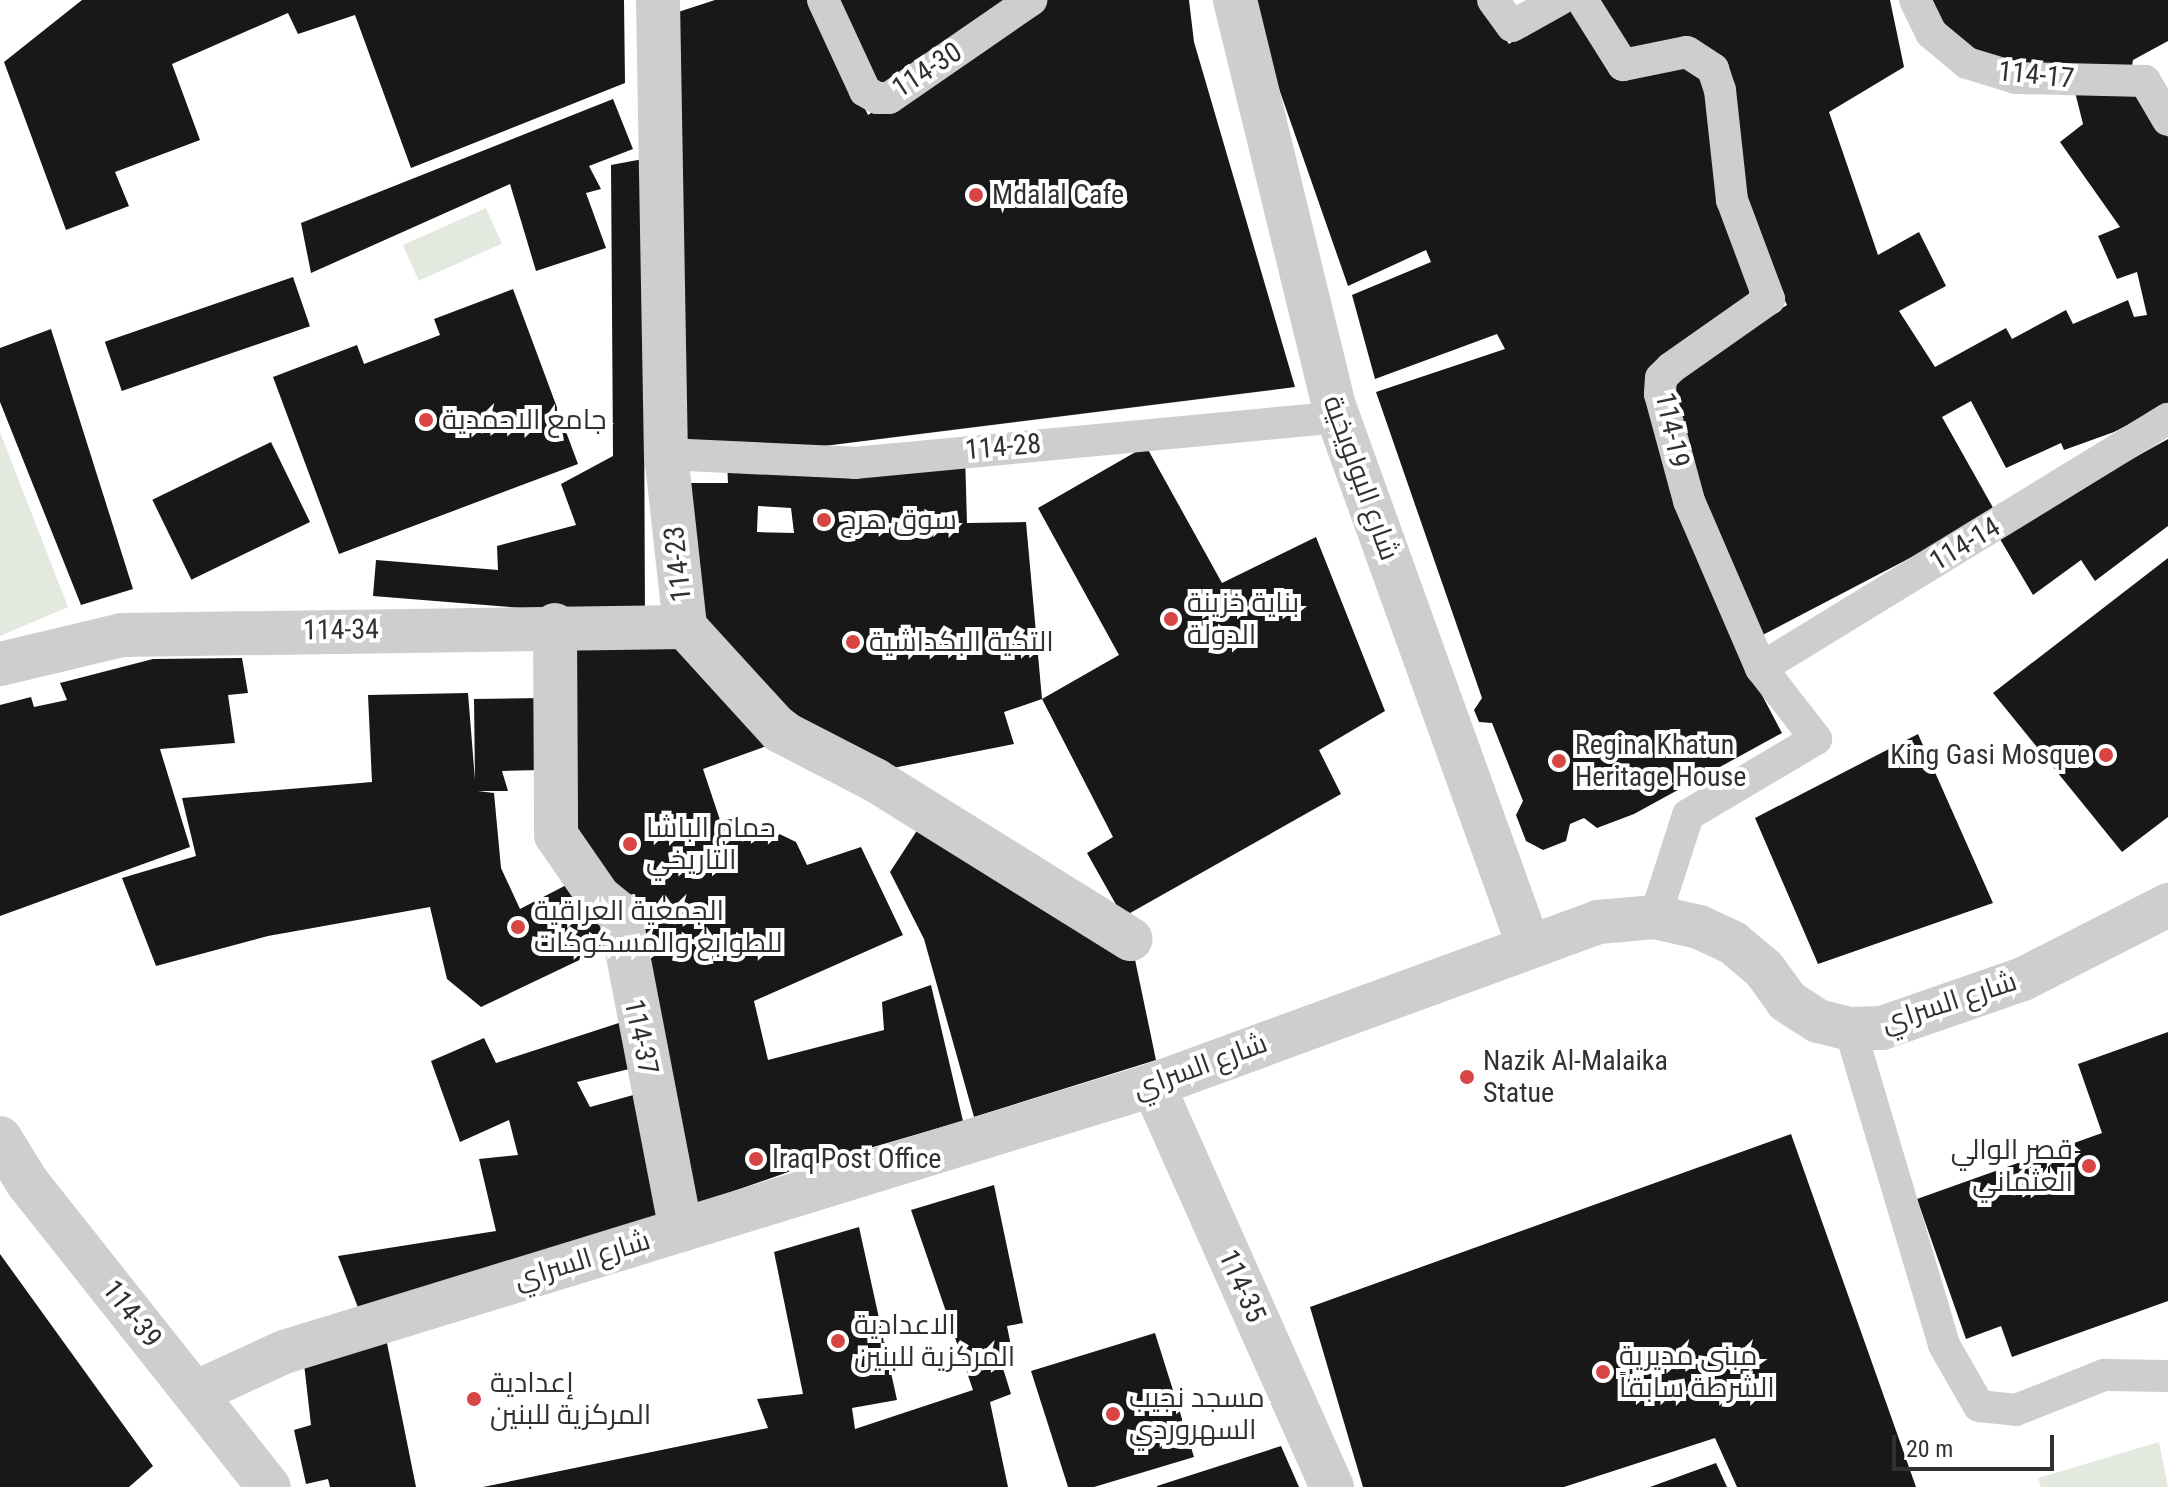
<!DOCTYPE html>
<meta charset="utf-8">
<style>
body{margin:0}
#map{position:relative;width:2168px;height:1487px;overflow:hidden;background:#fff;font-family:"Roboto Condensed",Cairo,sans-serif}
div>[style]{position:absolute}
.green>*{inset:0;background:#e3e9de;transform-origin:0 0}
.building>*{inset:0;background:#181818;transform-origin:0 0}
.lane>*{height:32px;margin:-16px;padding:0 16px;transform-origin:16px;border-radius:16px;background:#cecece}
.street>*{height:44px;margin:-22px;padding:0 22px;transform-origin:22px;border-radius:22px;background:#cecece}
.dots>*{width:22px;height:22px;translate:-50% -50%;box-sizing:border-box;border:4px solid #fff;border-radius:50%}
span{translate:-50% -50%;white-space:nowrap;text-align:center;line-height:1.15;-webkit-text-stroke:8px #fff;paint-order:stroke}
.street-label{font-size:28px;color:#313131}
.poi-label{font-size:28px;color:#313131}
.left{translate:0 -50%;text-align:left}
.right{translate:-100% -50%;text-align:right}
.scale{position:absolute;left:1892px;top:1435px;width:162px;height:36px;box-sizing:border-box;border:4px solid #313131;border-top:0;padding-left:10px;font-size:24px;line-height:28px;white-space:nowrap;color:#313131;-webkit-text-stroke:6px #fff;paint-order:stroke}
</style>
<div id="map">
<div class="green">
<div style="left:486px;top:208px;width:39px;height:91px;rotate:66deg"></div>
<div style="clip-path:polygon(0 432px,68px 607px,0 636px)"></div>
<div style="clip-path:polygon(2159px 1442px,2168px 1487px,2041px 1487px,2038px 1478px)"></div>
</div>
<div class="building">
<div style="clip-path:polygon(82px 0,624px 0,625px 83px,411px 168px,355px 15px,298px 34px,288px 13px,172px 64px,200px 140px,115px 172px,129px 206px,66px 230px,4px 62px)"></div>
<div style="clip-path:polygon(715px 0,814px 0,868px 115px,1045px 0,1189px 0,1194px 42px,1295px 387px,824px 446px,687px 442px,669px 15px)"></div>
<div style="clip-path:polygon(828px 0,1014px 0,879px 91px)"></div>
<div style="clip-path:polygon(1248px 0,1480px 0,1509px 44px,1573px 2px,1615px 72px,1682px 58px,1709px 72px,1751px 279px,1749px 294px,1646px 383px,1744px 661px,1782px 733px,1634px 814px,1597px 828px,1584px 818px,1570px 824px,1566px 841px,1543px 850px,1526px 841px,1516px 815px,1523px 801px,1492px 723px,1479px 722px,1474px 710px,1482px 698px,1376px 392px,1505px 349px,1497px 334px,1375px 379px,1352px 295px,1431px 262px,1426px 250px,1348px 286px)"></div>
<div style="clip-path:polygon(1592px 0,1890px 0,1904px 67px,1829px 112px,1878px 255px,1919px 232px,1946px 286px,1899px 311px,1935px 367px,2006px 328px,2012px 339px,2066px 310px,2073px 324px,2128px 300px,2134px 317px,2147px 315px,2137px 272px,2117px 279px,2098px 236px,2120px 227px,2060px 142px,2083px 124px,2075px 92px,2138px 86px,2168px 137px,2168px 404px,2114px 432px,2064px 450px,2061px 443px,2006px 468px,1971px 401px,1942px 417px,1996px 513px,1753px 640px,1695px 482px,1669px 380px,1787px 305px,1740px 198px,1724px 70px,1623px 55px)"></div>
<div style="clip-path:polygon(1926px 0,2168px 0,2168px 41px,2133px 60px,2131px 72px,1980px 59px,1958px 45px)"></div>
<div style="clip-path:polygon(613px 99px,633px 149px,589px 166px,601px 189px,586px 193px,606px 248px,536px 271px,510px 184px,311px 273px,301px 223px)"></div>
<div style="clip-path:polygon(643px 159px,645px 618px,373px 596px,376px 560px,498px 570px,497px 546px,576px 525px,561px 484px,613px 456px,611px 165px)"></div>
<div style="left:293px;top:277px;width:52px;height:199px;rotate:71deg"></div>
<div style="clip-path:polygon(513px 289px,578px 464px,339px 554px,273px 377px,357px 345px,364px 364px,440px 335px,434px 319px)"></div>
<div style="clip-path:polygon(51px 329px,133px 589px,81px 605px,0 402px,0 348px)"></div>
<div style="clip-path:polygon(2168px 439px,2168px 526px,2095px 581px,2081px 560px,2033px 595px,1997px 534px)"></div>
<div style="left:271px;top:442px;width:89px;height:132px;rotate:64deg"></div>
<div style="clip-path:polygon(1146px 446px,1222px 583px,1316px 537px,1385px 711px,1319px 750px,1341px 794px,1123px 917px,1087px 853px,1113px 837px,1042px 699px,1119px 655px,1038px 508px)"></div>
<div style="clip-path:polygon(evenodd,965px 454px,967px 523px,1026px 522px,1042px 699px,1004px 712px,1014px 744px,888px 769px,813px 727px,746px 676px,696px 603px,691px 483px,728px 483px,727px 461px,965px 454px,758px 506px,791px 508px,794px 533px,757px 532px,758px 506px)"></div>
<div style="clip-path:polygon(2168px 558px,2168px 817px,2122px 852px,1993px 693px)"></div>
<div style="clip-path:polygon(564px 639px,689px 645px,772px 744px,703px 769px,720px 820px,732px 819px,740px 836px,763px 826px,796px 842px,807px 865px,861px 847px,903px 935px,754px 1001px,768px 1060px,884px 1030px,882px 1002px,931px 985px,963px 1121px,794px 1170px,688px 1207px,654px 1031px,635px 894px,612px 897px,571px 833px)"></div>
<div style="clip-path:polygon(242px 658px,248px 693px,228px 695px,235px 743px,160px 749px,190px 847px,0 916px,0 705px,31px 697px,34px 707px,67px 700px,60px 683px,153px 659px)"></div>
<div style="clip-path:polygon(468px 693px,475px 780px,474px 699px,546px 698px,540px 770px,502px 771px,508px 791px,478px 791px,494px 793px,501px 868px,520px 909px,574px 881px,611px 945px,481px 1007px,447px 979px,430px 907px,268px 936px,156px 966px,122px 878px,196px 856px,182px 798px,372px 782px,368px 695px)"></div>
<div style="clip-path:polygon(1918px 734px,1993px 903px,1818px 964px,1755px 818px)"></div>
<div style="clip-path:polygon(920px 826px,1133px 950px,1156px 1060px,974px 1117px,924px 939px,890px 872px)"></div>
<div style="clip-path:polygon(625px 1021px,633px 1068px,577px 1082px,590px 1107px,637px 1094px,666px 1213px,359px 1310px,338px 1256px,496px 1231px,479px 1159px,518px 1155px,509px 1120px,460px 1142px,431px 1061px,484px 1038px,496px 1063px)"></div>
<div style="clip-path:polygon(2168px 1032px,2168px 1301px,2012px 1357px,2001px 1326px,1966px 1339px,1917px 1199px,2102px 1133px,2078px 1064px)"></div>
<div style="clip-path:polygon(1791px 1134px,1916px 1487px,1737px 1487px,1715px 1438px,1564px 1487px,1363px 1487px,1310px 1307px)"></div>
<div style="clip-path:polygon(994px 1185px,1023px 1323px,1007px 1326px,1013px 1356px,1001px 1362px,1011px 1394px,990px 1402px,1008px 1487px,483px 1487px,768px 1428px,757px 1399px,803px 1394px,774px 1252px,859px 1227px,897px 1400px,852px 1408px,855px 1429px,973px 1390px,911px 1210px)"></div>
<div style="clip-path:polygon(0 1254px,153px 1466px,129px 1487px,0 1487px)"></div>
<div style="clip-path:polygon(1155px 1333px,1194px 1457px,1094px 1487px,1068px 1487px,1031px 1371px)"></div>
<div style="clip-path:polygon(386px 1338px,416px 1487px,330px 1487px,328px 1479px,306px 1484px,294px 1430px,311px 1425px,303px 1355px)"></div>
<div style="clip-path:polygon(1281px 1446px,1299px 1487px,1157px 1487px,1157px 1486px)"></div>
<div style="clip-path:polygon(1716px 1463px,1727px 1487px,1650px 1487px)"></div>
</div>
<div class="lane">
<div style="left:823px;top:0;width:100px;rotate:65.2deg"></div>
<div style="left:865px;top:91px;width:14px;rotate:30deg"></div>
<div style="left:877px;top:98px;width:12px"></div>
<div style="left:889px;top:98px;width:173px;rotate:-34.6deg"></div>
<div style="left:1493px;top:0;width:32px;rotate:54deg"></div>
<div style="left:1512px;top:26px;width:54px;rotate:-29deg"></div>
<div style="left:1582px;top:0;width:77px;rotate:57.8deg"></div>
<div style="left:1623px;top:65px;width:65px;rotate:-11.5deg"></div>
<div style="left:1687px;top:52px;width:31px;rotate:33deg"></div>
<div style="left:1713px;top:69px;width:22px;rotate:72deg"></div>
<div style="left:1720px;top:90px;width:111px;rotate:83.8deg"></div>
<div style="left:1732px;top:200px;width:106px;rotate:69.5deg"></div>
<div style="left:1769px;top:299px;width:120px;rotate:144.9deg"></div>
<div style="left:1671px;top:368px;width:14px;rotate:135deg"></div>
<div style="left:1661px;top:378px;width:16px;rotate:94deg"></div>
<div style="left:1660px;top:394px;width:111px;rotate:74.8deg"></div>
<div style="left:1689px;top:501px;width:182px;rotate:66.7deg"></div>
<div style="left:1761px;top:668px;width:90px;rotate:52.2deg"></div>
<div style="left:1816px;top:739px;width:149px;rotate:149.3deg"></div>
<div style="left:1688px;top:815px;width:107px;rotate:107.9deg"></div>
<div style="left:1915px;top:0;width:37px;rotate:64deg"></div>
<div style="left:1931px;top:33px;width:47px;rotate:39.8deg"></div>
<div style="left:1967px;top:63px;width:51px;rotate:17deg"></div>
<div style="left:2016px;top:78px;width:129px;rotate:1.3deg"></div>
<div style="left:2145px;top:81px;width:45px;rotate:59.5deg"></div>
<div style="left:666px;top:454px;width:188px;rotate:2.7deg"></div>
<div style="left:854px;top:463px;width:488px;rotate:-5.4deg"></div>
<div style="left:1761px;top:668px;width:477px;rotate:-31.5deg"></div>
<div style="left:1850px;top:1029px;width:330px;rotate:73.4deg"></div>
<div style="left:1944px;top:1345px;width:70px;rotate:60.2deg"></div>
<div style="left:1979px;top:1406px;width:37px;rotate:6deg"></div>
<div style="left:2016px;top:1410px;width:95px;rotate:-21.7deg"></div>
<div style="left:2104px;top:1375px;width:64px;rotate:0.9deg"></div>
</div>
<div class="street">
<div style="left:658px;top:0;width:454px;rotate:89deg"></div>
<div style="left:666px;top:454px;width:174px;rotate:83.7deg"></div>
<div style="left:685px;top:627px;width:141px;rotate:47.6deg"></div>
<div style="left:780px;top:731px;width:107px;rotate:27.3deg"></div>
<div style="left:875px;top:780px;width:301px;rotate:31.9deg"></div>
<div style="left:1235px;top:0;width:415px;rotate:76.3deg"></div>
<div style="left:1333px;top:403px;width:575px;rotate:70.18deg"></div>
<div style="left:555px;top:625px;width:210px;rotate:89.7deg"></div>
<div style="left:556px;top:835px;width:75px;rotate:55.3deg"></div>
<div style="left:599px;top:897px;width:27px;rotate:39deg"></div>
<div style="left:620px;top:914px;width:322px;rotate:79.1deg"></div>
<div style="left:0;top:664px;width:125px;rotate:-13.4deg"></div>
<div style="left:122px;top:635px;width:563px;rotate:-0.81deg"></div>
<div style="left:1153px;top:1085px;width:440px;rotate:66deg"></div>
<div style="left:0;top:1138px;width:52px;rotate:58.5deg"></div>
<div style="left:27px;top:1182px;width:389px;rotate:51.6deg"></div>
<div style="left:197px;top:1392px;width:96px;rotate:-24.7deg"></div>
<div style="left:284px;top:1352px;width:909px;rotate:-17.08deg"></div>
<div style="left:1153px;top:1085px;width:474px;rotate:-20.1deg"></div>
<div style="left:1598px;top:922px;width:57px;rotate:-5deg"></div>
<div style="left:1655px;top:917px;width:45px;rotate:12.8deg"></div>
<div style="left:1699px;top:927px;width:38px;rotate:25deg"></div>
<div style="left:1733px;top:943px;width:40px;rotate:40deg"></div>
<div style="left:1764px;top:969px;width:39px;rotate:54deg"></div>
<div style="left:1787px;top:1001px;width:37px;rotate:33deg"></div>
<div style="left:1818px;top:1021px;width:33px;rotate:14deg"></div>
<div style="left:1850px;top:1029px;width:32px;rotate:-2deg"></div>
<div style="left:1882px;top:1028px;width:149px;rotate:-19.2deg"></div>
<div style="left:2023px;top:979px;width:163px;rotate:-27deg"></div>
</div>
<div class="dots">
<div style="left:976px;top:195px;background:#d74545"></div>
<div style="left:426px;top:420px;background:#d74545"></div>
<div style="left:824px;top:520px;background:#d74545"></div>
<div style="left:1171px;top:619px;background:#d74545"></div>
<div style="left:853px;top:642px;background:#d74545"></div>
<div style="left:2106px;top:755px;background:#d74545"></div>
<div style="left:1559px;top:761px;background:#d74545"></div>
<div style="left:630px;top:844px;background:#d74545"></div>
<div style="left:518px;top:927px;background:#d74545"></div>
<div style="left:1467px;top:1077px;background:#d74545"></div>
<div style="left:756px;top:1159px;background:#d74545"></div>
<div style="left:2089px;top:1166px;background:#d74545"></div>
<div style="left:838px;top:1341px;background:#d74545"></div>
<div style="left:1603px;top:1372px;background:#d74545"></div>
<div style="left:474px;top:1399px;background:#d74545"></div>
<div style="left:1113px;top:1414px;background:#d74545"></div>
</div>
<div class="street-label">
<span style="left:927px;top:70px;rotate:-33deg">114-30</span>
<span style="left:2036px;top:75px;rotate:6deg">114-17</span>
<span style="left:1672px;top:430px;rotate:78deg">114-19</span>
<span style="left:1003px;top:447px;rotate:-5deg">114-28</span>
<span style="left:1361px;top:478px;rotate:70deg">شارع البولويخية</span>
<span style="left:1965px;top:544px;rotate:-31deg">114-14</span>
<span style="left:678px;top:564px;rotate:-96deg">114-23</span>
<span style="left:341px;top:630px;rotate:-1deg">114-34</span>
<span style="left:1949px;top:1002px;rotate:-18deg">شارع السراي</span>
<span style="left:641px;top:1037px;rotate:78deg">114-37</span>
<span style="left:1200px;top:1066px;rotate:-20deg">شارع السراي</span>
<span style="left:582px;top:1260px;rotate:-17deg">شارع السراي</span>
<span style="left:1242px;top:1286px;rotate:66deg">114-35</span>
<span style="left:132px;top:1314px;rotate:52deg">114-39</span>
</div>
<div class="poi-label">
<span class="left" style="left:992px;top:195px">Mdalal Cafe</span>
<span class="left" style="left:442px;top:420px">جامع الاحمدية</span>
<span class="left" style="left:840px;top:520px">سوق هرج</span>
<span class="left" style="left:1187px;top:619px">بناية خزينة<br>الدولة</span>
<span class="left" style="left:869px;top:642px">التكية البكداشية</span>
<span class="left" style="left:1575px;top:761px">Regina Khatun<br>Heritage House</span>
<span class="right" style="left:2090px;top:755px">King Gasi Mosque</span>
<span class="left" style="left:646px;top:844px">حمام الباشا<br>التاريخي</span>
<span class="left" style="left:534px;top:927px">الجمعية العراقية<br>للطوابع والمسكوكات</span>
<span class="left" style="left:1483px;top:1077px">Nazik Al-Malaika<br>Statue</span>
<span class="right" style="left:2073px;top:1166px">قصر الوالي<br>العثماني</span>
<span class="left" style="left:772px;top:1159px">Iraq Post Office</span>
<span class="left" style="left:854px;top:1341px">الاعدادية<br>المركزية للبنين</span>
<span class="left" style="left:1619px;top:1372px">مبنى مديرية<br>الشرطة سابقاً</span>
<span class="left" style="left:490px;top:1399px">إعدادية<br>المركزية للبنين</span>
<span class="left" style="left:1129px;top:1414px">مسجد نجيب<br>السهروردي</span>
</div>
<div class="scale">20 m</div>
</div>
